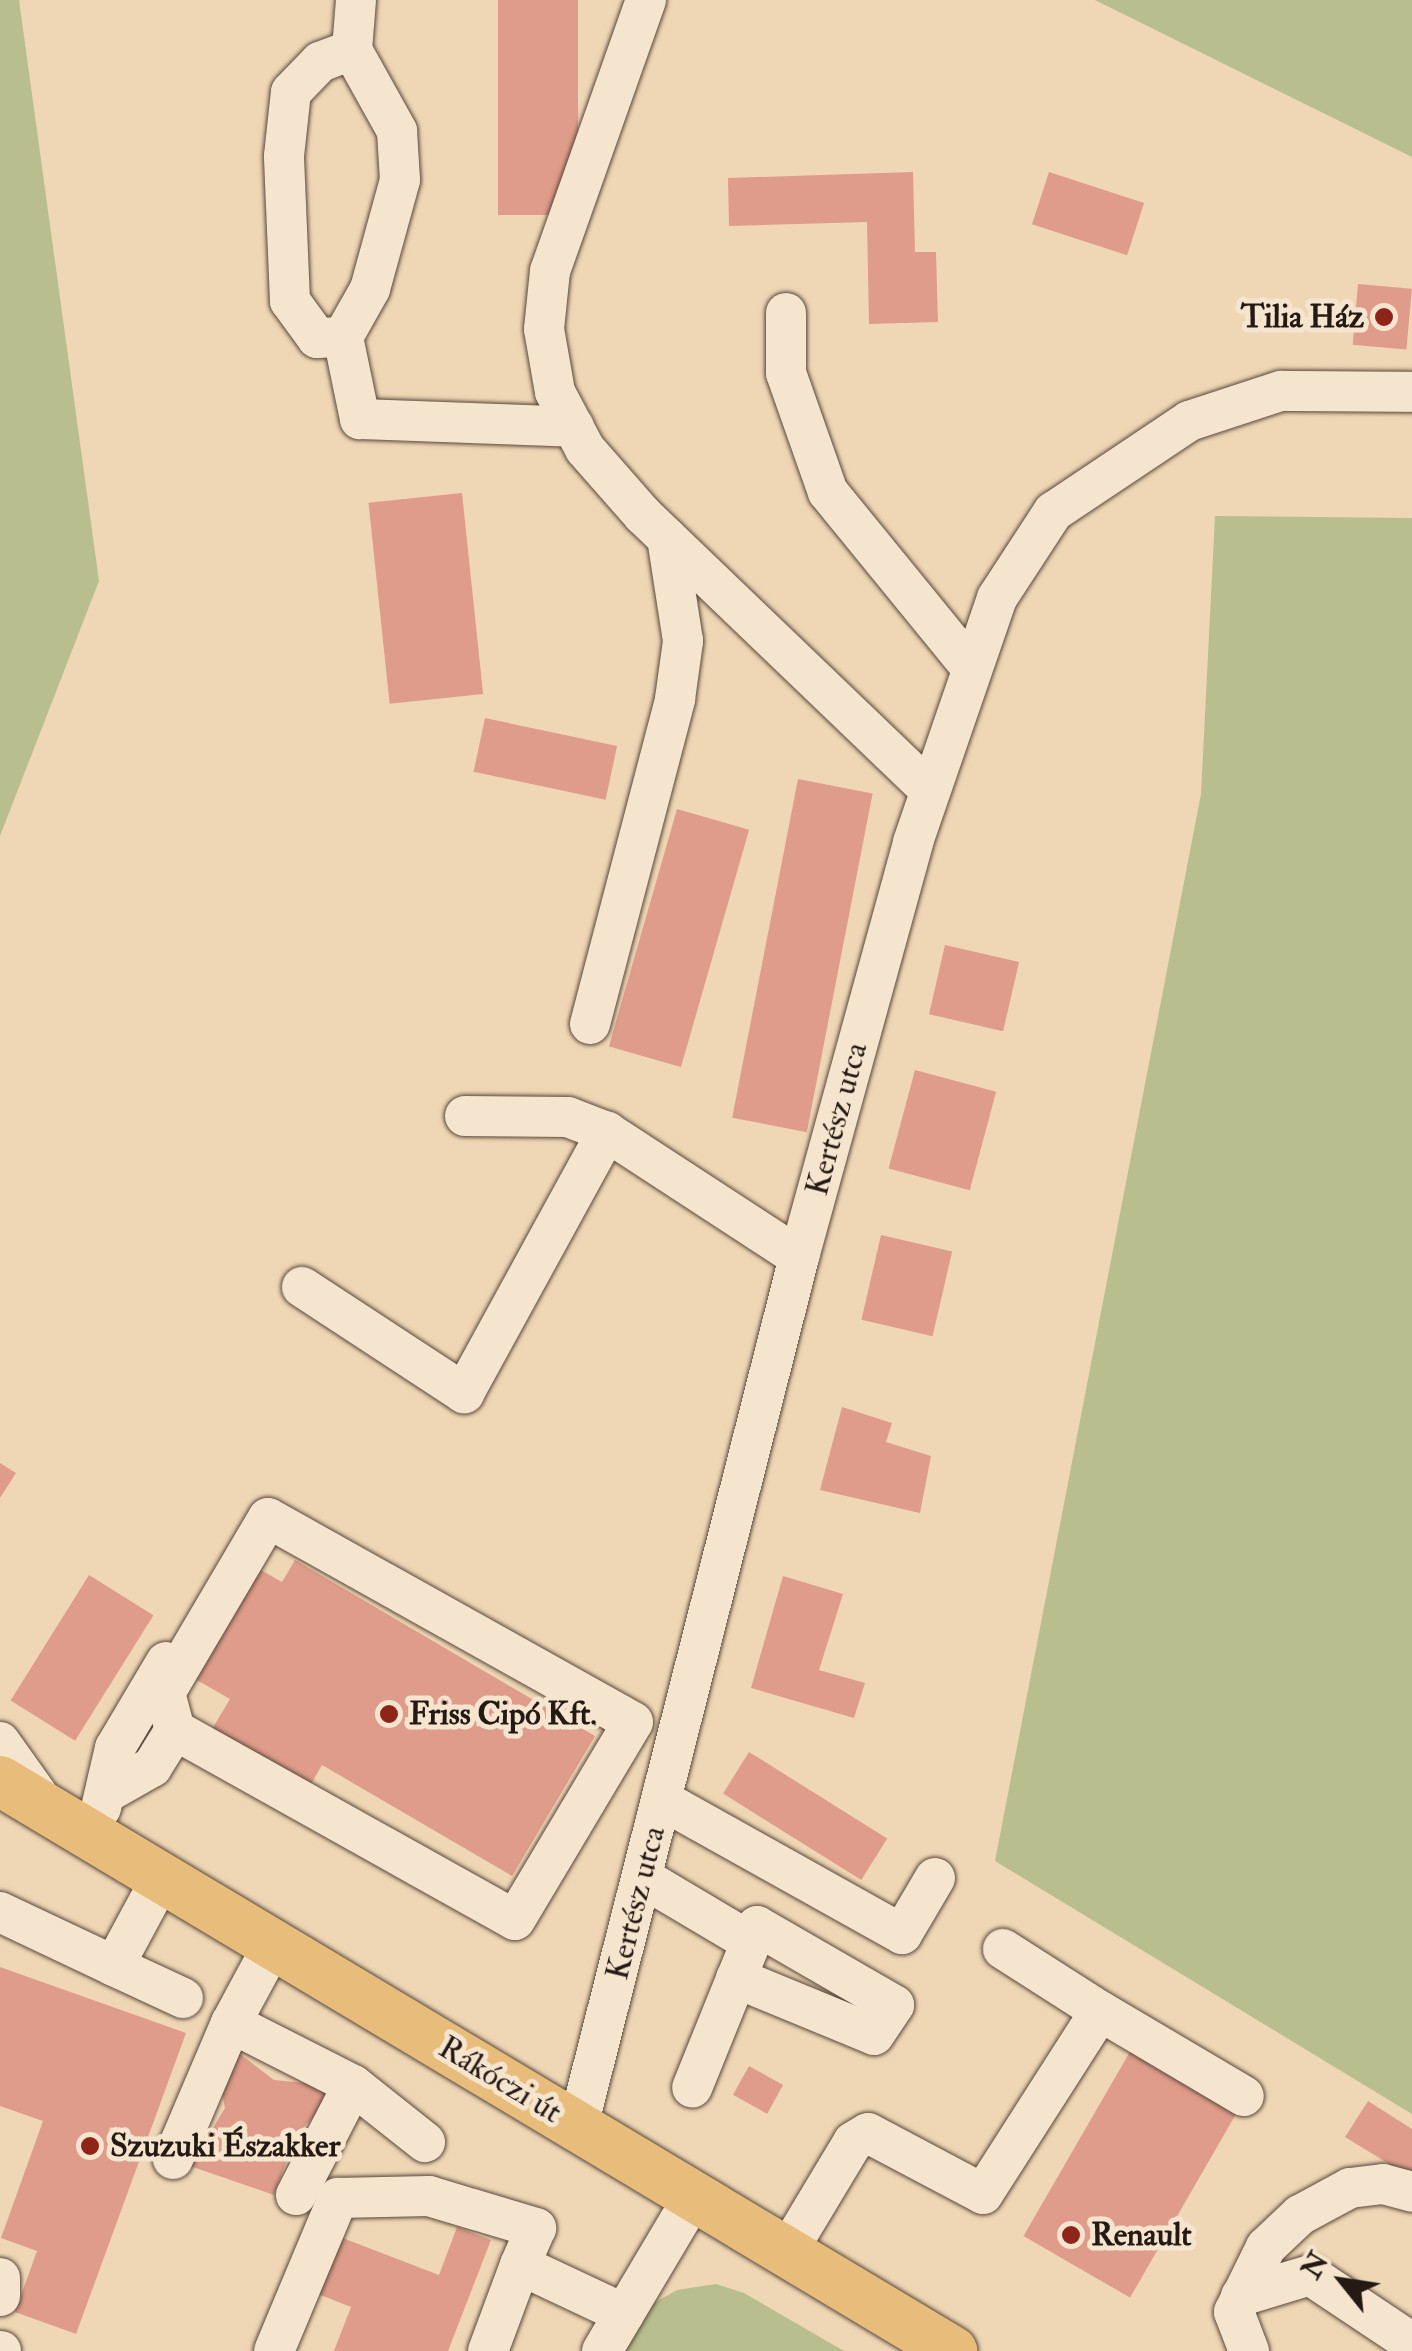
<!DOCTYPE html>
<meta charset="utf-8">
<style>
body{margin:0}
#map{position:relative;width:1412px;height:2351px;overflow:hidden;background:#efd7b5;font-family:"IM FELL Double Pica",serif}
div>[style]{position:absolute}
.green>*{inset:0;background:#b8be8e}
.building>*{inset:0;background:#df9c8a;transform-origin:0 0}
.roads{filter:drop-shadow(0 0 2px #58483c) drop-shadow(0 0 2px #58483c)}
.minor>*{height:40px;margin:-20px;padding:0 20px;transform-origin:20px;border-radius:20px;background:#f5e5cf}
.major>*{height:50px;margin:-25px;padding:0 25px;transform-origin:25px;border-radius:25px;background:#e8bc7a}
.dots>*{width:28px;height:28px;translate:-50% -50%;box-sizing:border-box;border:5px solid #f5e5cf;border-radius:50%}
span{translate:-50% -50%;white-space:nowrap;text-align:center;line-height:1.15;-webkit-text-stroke:10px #f5e5cf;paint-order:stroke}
.poi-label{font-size:32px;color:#251914;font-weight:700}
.right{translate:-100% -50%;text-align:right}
.left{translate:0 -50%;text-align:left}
.street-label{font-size:32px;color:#251914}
.north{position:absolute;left:1292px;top:2231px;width:100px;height:100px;-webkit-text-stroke:8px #f5e5cf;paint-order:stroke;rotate:300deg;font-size:28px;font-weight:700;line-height:40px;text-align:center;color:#251914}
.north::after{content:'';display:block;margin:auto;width:35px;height:45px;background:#251914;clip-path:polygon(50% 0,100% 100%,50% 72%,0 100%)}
</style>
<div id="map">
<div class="green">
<div style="clip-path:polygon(0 0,19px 0,99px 581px,0 836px)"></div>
<div style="clip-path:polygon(1095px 0,1412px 0,1412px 157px)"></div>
<div style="clip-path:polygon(1215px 516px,1412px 518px,1412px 2114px,995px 1861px,1201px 794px)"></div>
<div style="clip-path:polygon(716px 2284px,744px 2293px,844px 2351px,621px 2351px,652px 2304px,677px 2290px)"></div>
</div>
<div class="building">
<div style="left:498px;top:0;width:80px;height:215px"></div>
<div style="clip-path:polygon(913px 172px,915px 252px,936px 252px,938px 322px,869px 324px,867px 222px,729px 226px,728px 178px)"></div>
<div style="left:1049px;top:172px;width:100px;height:55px;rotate:18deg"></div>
<div style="left:1358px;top:284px;width:54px;height:61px;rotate:5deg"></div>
<div style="left:462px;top:493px;width:202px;height:94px;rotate:84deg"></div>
<div style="left:485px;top:718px;width:135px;height:55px;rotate:12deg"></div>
<div style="left:798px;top:779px;width:76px;height:345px;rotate:11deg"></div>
<div style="left:677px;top:809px;width:75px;height:247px;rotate:16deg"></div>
<div style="left:945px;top:945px;width:76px;height:71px;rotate:13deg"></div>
<div style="left:915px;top:1070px;width:84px;height:102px;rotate:15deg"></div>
<div style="left:881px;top:1235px;width:73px;height:87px;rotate:13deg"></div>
<div style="clip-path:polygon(842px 1407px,892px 1423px,886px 1442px,931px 1456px,920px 1513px,820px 1490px)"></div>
<div style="clip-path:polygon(0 1463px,16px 1473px,0 1498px)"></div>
<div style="clip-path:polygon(295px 1560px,595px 1736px,512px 1876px,322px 1765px,310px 1786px,212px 1729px,230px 1699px,195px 1679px,259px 1569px,282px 1582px)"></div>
<div style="left:89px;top:1575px;width:76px;height:148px;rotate:32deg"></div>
<div style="clip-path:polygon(783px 1576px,843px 1594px,819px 1670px,865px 1683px,854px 1718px,751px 1688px)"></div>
<div style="left:749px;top:1752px;width:163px;height:49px;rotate:32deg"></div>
<div style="clip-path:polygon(0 1967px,186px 2033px,76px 2334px,15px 2312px,37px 2251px,1px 2238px,43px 2121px,0 2106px)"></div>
<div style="left:1135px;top:2043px;width:123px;height:223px;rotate:30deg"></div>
<div style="clip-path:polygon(231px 2047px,274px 2080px,325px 2085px,328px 2102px,296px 2135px,274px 2195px,190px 2166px,225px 2108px,218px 2072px)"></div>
<div style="left:749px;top:2066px;width:39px;height:33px;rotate:29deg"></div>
<div style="clip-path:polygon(1368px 2101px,1412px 2129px,1412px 2178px,1345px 2137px)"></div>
<div style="clip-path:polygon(457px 2227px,491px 2240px,448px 2351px,334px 2351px,351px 2307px,318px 2294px,340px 2237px,439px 2275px)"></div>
</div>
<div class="roads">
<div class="minor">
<div style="left:356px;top:0;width:50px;rotate:94.6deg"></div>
<div style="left:352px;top:50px;width:93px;rotate:60.9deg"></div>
<div style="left:397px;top:131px;width:49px;rotate:86.5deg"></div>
<div style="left:400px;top:180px;width:113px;rotate:105.4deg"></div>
<div style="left:370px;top:289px;width:55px;rotate:119.4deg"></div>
<div style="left:343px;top:337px;width:84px;rotate:78.3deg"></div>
<div style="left:360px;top:419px;width:214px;rotate:2.1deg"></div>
<div style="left:646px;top:0;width:288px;rotate:109.5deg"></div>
<div style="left:550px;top:271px;width:58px;rotate:95.9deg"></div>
<div style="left:544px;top:329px;width:64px;rotate:80.1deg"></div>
<div style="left:555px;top:392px;width:64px;rotate:62.2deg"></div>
<div style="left:585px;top:449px;width:88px;rotate:48.7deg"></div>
<div style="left:643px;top:515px;width:397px;rotate:43.8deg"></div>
<div style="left:786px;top:313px;width:60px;rotate:90deg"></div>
<div style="left:786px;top:373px;width:126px;rotate:70.6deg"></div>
<div style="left:828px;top:492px;width:225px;rotate:50.8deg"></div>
<div style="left:343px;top:337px;width:26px;rotate:178deg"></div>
<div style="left:317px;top:338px;width:46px;rotate:-126.1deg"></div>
<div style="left:290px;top:301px;width:145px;rotate:-92.4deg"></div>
<div style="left:284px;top:156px;width:64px;rotate:-83.8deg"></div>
<div style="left:291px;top:92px;width:42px;rotate:-46deg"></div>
<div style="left:320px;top:62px;width:34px;rotate:-21deg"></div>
<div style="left:590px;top:1024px;width:336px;rotate:-75.3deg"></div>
<div style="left:675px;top:699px;width:59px;rotate:-82.1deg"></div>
<div style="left:683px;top:641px;width:104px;rotate:-98.8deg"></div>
<div style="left:465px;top:1116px;width:103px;rotate:0.6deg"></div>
<div style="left:568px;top:1117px;width:42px;rotate:21deg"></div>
<div style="left:302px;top:1287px;width:194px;rotate:33.2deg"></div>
<div style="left:464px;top:1393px;width:298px;rotate:-61.3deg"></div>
<div style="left:607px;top:1132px;width:229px;rotate:33.1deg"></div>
<div style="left:0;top:1742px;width:76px;rotate:54.6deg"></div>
<div style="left:106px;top:1793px;width:53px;rotate:-29.5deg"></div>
<div style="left:152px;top:1767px;width:44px;rotate:-58.1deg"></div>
<div style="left:175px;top:1730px;width:389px;rotate:29.2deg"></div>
<div style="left:515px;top:1920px;width:230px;rotate:-59.2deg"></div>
<div style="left:633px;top:1722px;width:418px;rotate:-150.8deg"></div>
<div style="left:268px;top:1518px;width:203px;rotate:120.5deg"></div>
<div style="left:165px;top:1693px;width:38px;rotate:75deg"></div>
<div style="left:662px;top:1800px;width:275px;rotate:29.2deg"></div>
<div style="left:902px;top:1934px;width:65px;rotate:-59.5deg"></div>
<div style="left:101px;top:1808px;width:62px;rotate:-76.9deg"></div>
<div style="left:115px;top:1748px;width:100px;rotate:-59.3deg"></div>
<div style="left:643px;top:1878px;width:126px;rotate:30.7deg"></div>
<div style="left:751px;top:1942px;width:157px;rotate:112deg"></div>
<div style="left:0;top:1912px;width:126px;rotate:25.3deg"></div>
<div style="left:114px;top:1966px;width:101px;rotate:-61.7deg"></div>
<div style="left:273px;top:1945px;width:89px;rotate:118.3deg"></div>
<div style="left:231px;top:2023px;width:137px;rotate:26.9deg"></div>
<div style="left:353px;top:2085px;width:124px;rotate:117.4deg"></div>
<div style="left:1003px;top:1949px;width:115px;rotate:32.6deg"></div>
<div style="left:114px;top:1966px;width:76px;rotate:24.9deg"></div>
<div style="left:736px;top:1978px;width:149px;rotate:22.4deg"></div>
<div style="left:874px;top:2035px;width:36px;rotate:-56deg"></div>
<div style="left:894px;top:2005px;width:158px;rotate:-150deg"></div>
<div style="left:757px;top:1926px;width:17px;rotate:111deg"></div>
<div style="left:353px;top:2085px;width:92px;rotate:38.4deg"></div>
<div style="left:578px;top:2126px;width:897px;rotate:-75.73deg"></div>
<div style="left:799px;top:1257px;width:430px;rotate:-74.6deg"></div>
<div style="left:913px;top:842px;width:258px;rotate:-71deg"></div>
<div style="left:997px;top:598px;width:103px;rotate:-56.9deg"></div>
<div style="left:1053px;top:512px;width:164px;rotate:-33.8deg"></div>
<div style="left:1189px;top:421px;width:97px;rotate:-18.1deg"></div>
<div style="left:1281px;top:391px;width:131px;rotate:0.4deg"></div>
<div style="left:173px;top:2159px;width:148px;rotate:-66.9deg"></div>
<div style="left:787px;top:2252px;width:128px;rotate:-59deg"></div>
<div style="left:853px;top:2142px;width:17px;rotate:-31deg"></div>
<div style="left:868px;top:2133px;width:130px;rotate:27.9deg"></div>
<div style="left:983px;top:2194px;width:217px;rotate:-57.4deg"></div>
<div style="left:1100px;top:2011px;width:167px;rotate:30.6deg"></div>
<div style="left:0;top:2278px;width:18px;rotate:90deg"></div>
<div style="left:1241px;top:2296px;width:72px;rotate:-16.9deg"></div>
<div style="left:1310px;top:2275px;width:123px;rotate:33.7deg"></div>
<div style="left:0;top:2351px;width:1px"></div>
<div style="left:274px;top:2351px;width:166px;rotate:-67.3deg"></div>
<div style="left:338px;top:2198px;width:91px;rotate:-1.3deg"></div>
<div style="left:429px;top:2196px;width:112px;rotate:16.7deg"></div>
<div style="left:536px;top:2228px;width:40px;rotate:113.4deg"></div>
<div style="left:488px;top:2351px;width:92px;rotate:-69.6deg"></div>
<div style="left:520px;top:2265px;width:115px;rotate:25.2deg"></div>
<div style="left:602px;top:2351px;width:180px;rotate:-59.3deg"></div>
<div style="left:1249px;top:2351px;width:42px;rotate:-111deg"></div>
<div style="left:1234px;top:2312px;width:72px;rotate:-63.8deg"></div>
<div style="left:1266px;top:2247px;width:47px;rotate:-43.3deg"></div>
<div style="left:1300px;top:2215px;width:57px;rotate:-28.4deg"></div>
<div style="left:1350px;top:2188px;width:33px;rotate:-7deg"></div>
<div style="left:1383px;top:2184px;width:30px;rotate:15deg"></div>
</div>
<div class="major">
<div style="left:0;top:1781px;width:1110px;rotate:30.91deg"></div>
</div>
</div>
<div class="dots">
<div style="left:1384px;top:317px;background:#8f2418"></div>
<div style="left:389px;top:1714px;background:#8f2418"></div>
<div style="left:90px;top:2146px;background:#8f2418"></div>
<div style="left:1071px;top:2235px;background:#8f2418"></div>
</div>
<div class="poi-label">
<span class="right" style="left:1364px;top:317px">Tilia Ház</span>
<span class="left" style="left:409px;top:1714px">Friss Cipó Kft.</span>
<span class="left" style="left:110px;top:2146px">Szuzuki Északker</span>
<span class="left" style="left:1091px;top:2235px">Renault</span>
</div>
<div class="street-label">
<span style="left:837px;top:1119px;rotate:-75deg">Kertész utca</span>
<span style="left:636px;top:1903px;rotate:-76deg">Kertész utca</span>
<span style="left:500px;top:2080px;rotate:31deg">Rákóczi út</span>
</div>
<div class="north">N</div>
</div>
